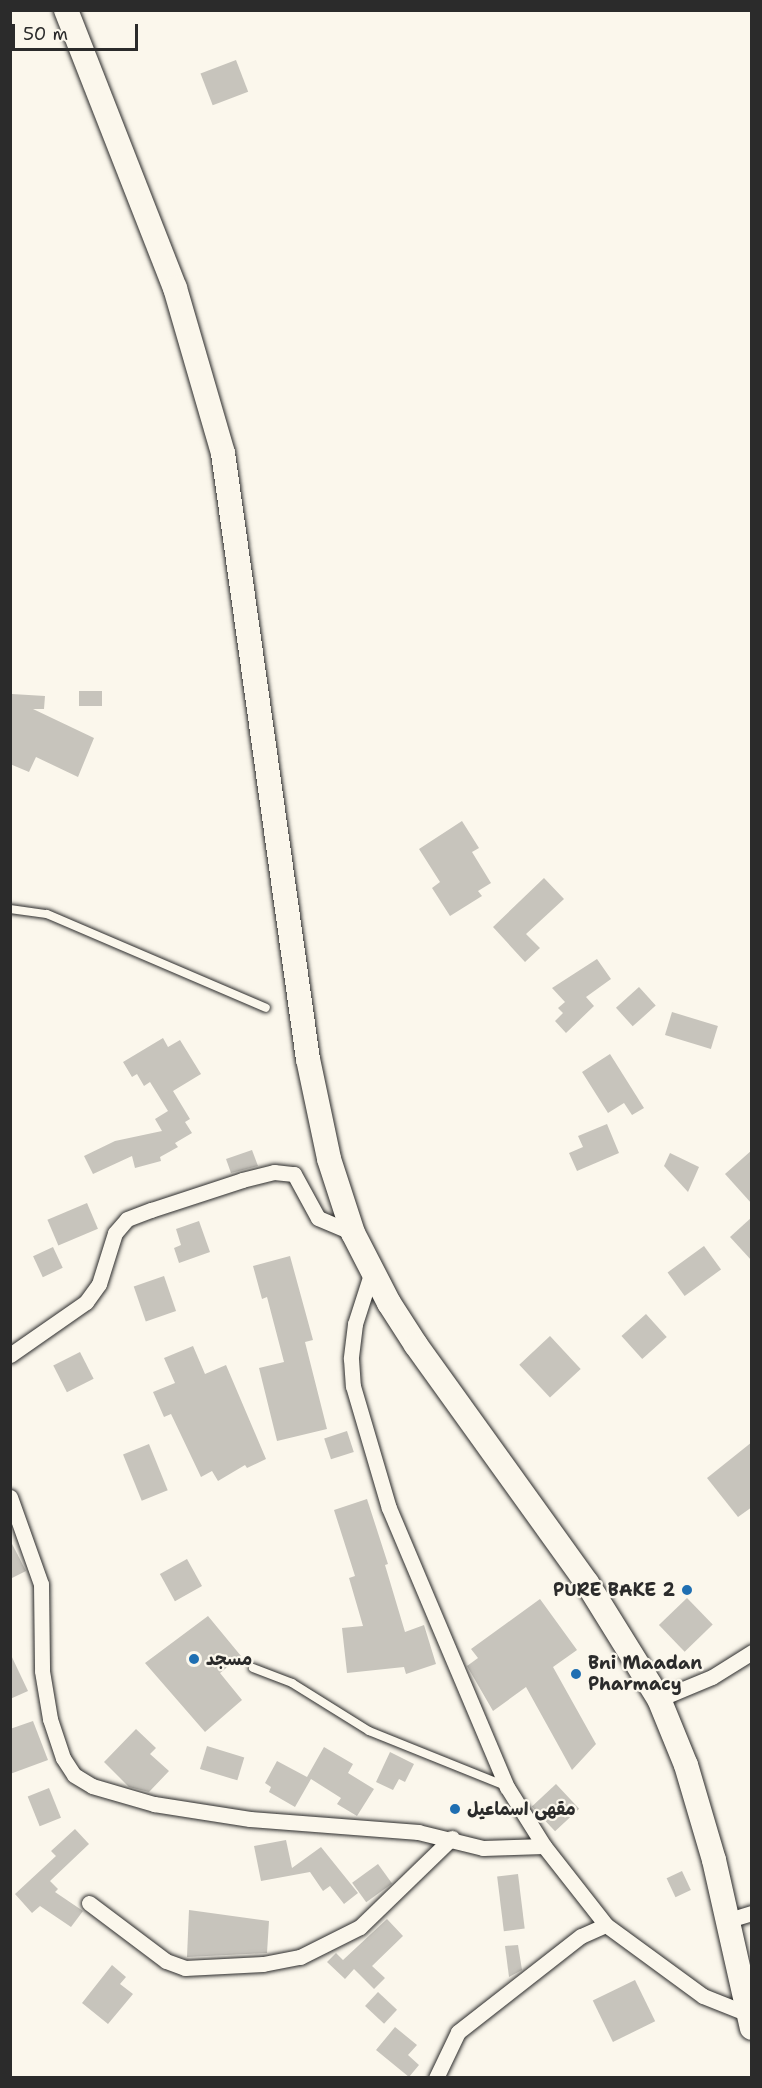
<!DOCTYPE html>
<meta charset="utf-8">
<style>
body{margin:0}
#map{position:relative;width:762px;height:2088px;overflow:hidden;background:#fbf7ec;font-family:"Shantell Sans","Playpen Sans Arabic",sans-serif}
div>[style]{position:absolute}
.building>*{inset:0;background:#c7c4bc;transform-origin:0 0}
.roads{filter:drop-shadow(0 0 2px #2b2b2b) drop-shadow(0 0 2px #2b2b2b)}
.lane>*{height:8px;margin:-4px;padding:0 4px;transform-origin:4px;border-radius:4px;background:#fbf7ec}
.street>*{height:15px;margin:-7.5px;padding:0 7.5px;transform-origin:7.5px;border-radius:7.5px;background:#fbf7ec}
.primary>*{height:24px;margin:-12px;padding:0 12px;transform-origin:12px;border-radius:12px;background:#fbf7ec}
.dots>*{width:16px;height:16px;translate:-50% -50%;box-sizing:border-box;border:3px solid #fbf7ec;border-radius:50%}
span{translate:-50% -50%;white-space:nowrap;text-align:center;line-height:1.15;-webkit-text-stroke:4.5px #fbf7ec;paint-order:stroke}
.poi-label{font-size:18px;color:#2b2b2b;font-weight:700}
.right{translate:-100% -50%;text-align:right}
.left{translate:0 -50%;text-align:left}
.frame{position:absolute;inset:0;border:12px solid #2b2b2b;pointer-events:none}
.scale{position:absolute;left:12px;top:24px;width:126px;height:27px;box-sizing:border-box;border:3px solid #2b2b2b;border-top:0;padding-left:8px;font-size:18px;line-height:21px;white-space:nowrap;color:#2b2b2b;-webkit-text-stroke:4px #fbf7ec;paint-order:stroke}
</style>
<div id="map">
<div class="building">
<div style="left:236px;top:60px;width:34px;height:38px;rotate:69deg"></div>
<div style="left:102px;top:691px;width:15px;height:23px;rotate:90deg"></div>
<div style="clip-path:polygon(12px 694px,45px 696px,44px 709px,33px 709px,94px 738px,78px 777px,36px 757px,29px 772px,10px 764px)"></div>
<div style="clip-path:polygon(462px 821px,479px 848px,472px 852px,491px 883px,478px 891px,482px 896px,450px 916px,432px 888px,440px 882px,419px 849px)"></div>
<div style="clip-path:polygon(544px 878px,564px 899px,526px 934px,540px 948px,525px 962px,493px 927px)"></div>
<div style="clip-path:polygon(597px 959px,611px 979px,586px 997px,594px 1006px,566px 1033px,555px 1021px,563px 1013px,558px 1008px,565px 1002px,552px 988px)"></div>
<div style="left:639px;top:987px;width:25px;height:31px;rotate:48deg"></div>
<div style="left:672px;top:1012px;width:48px;height:24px;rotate:17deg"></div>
<div style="clip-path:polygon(163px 1038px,168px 1047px,180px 1040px,201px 1074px,173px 1091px,190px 1119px,185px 1122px,192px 1133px,175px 1143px,178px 1147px,160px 1157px,161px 1161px,135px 1168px,132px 1156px,93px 1174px,84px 1156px,115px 1141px,162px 1131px,155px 1119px,168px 1111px,150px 1082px,144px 1086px,137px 1074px,132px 1077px,123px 1062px)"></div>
<div style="clip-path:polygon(610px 1054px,644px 1108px,632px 1115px,624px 1103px,608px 1113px,582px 1072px)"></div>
<div style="clip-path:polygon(607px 1124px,619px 1153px,577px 1171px,569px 1153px,583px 1147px,578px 1136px)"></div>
<div style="clip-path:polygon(252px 1150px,258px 1166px,231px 1173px,226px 1159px)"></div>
<div style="clip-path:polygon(752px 1150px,752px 1204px,725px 1174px)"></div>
<div style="clip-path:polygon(670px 1153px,699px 1167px,688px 1192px,664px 1166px)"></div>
<div style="left:87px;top:1203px;width:28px;height:43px;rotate:67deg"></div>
<div style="clip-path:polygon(752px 1217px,752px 1261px,730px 1237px)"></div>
<div style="clip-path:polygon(199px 1221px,210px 1252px,179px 1263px,174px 1248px,181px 1245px,176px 1229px)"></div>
<div style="left:704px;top:1246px;width:29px;height:45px;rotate:54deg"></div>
<div style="left:53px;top:1247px;width:23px;height:22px;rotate:65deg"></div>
<div style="clip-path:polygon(290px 1256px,313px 1340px,305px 1342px,327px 1429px,277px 1441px,259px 1368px,284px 1362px,267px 1297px,262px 1299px,253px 1266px)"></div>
<div style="left:164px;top:1276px;width:37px;height:32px;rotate:71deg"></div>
<div style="left:646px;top:1314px;width:31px;height:33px;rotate:48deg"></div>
<div style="left:550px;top:1336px;width:45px;height:42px;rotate:47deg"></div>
<div style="clip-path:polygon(193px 1346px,205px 1374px,226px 1365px,266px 1459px,247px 1468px,245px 1465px,218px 1481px,212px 1471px,201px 1477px,171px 1414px,164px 1417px,153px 1392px,175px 1383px,164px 1358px)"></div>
<div style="left:80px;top:1352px;width:30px;height:30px;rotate:63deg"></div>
<div style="left:347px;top:1431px;width:22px;height:24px;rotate:72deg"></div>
<div style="clip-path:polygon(752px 1442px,752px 1507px,738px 1517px,707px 1478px)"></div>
<div style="left:149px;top:1444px;width:50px;height:28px;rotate:68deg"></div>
<div style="clip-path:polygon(367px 1499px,388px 1564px,385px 1565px,405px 1632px,424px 1625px,436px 1664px,406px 1674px,404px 1667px,347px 1673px,342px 1628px,363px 1626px,349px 1578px,355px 1576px,334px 1510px)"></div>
<div style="clip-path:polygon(10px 1540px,26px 1571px,10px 1579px)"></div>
<div style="left:187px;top:1559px;width:31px;height:31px;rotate:61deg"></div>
<div style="left:687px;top:1598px;width:37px;height:39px;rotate:46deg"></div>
<div style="clip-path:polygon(540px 1599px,577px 1650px,553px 1667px,596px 1744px,572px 1770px,526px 1687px,493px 1711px,467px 1666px,478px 1658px,471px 1649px)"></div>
<div style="clip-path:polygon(208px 1616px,241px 1656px,220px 1673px,242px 1700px,205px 1732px,145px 1663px)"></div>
<div style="clip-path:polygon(10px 1653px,28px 1691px,10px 1699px)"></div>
<div style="clip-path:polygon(33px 1721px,48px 1760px,10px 1774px,10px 1729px)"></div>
<div style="clip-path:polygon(136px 1729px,156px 1748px,150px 1754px,169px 1771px,149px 1792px,129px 1787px,104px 1762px)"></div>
<div style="left:207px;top:1746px;width:39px;height:24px;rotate:17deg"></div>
<div style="clip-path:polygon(324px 1747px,353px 1764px,348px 1773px,374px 1789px,357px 1816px,337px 1804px,341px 1798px,311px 1779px,295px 1807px,269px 1792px,271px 1787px,265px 1783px,277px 1761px,307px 1777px)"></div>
<div style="clip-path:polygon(390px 1752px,414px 1764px,405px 1782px,399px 1779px,393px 1790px,376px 1782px)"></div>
<div style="left:556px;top:1784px;width:34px;height:33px;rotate:47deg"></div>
<div style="left:49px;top:1788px;width:32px;height:23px;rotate:68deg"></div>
<div style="clip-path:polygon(75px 1829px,89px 1844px,50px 1881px,58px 1889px,55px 1892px,83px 1911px,71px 1927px,40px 1906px,32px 1913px,15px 1894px,56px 1856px,51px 1851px)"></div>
<div style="clip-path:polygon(286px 1840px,292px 1868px,321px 1847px,358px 1893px,344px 1904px,330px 1886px,323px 1891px,310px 1872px,261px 1881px,254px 1846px)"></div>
<div style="left:378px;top:1864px;width:24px;height:32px;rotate:54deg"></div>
<div style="left:682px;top:1871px;width:21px;height:17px;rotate:65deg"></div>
<div style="left:518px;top:1874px;width:55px;height:21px;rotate:83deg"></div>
<div style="clip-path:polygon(189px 1910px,269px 1921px,267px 1953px,187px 1957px)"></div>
<div style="clip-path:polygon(387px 1919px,403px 1936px,372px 1966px,385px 1978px,374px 1989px,354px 1969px,345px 1979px,327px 1962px,336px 1953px,343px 1960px)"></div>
<div style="clip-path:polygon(518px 1945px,522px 1970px,509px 1977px,505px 1946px)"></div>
<div style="clip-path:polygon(112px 1965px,126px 1977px,120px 1984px,133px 1994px,108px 2024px,82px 2003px)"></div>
<div style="left:635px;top:1980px;width:46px;height:47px;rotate:64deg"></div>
<div style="left:378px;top:1992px;width:26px;height:19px;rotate:43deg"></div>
<div style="clip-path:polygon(395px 2027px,417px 2045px,408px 2055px,419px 2065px,409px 2077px,376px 2050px)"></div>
</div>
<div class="roads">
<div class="lane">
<div style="left:10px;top:909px;width:37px;rotate:8deg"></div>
<div style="left:47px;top:914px;width:238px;rotate:23.2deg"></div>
<div style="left:253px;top:1668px;width:42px;rotate:21deg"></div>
<div style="left:292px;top:1683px;width:91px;rotate:31.9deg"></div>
<div style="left:369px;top:1731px;width:148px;rotate:21.9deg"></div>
</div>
<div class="street">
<div style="left:372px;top:1271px;width:56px;rotate:107.8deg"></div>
<div style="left:355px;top:1324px;width:35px;rotate:97deg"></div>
<div style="left:351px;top:1359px;width:27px;rotate:86deg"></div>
<div style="left:353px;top:1386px;width:127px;rotate:73.6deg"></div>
<div style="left:389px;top:1508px;width:303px;rotate:67.1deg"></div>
<div style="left:507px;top:1787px;width:70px;rotate:57.9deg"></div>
<div style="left:544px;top:1846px;width:100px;rotate:51.9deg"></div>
<div style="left:10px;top:1355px;width:93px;rotate:-34.9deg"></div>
<div style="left:86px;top:1302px;width:22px;rotate:-54deg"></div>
<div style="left:99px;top:1284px;width:53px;rotate:-72.6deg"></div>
<div style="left:115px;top:1233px;width:18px;rotate:-49deg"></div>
<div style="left:127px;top:1219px;width:26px;rotate:-21deg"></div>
<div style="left:151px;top:1210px;width:96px;rotate:-18.2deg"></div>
<div style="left:242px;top:1180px;width:33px;rotate:-14deg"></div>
<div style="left:274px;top:1172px;width:20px;rotate:6deg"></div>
<div style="left:294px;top:1174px;width:50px;rotate:61.4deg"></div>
<div style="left:318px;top:1218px;width:38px;rotate:23deg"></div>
<div style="left:10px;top:1497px;width:92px;rotate:70.4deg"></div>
<div style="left:41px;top:1584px;width:87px;rotate:89.3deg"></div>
<div style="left:42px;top:1671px;width:49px;rotate:80.5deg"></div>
<div style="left:50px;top:1719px;width:41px;rotate:71.6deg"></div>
<div style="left:63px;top:1758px;width:20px;rotate:57deg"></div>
<div style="left:74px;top:1775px;width:21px;rotate:31deg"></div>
<div style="left:92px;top:1786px;width:65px;rotate:16.2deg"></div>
<div style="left:154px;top:1804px;width:97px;rotate:8.9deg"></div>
<div style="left:250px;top:1819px;width:169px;rotate:4.4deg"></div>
<div style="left:418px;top:1832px;width:67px;rotate:13.8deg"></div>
<div style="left:483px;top:1848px;width:61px;rotate:-1.9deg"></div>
<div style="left:659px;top:1699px;width:57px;rotate:-22.5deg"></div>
<div style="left:712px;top:1677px;width:47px;rotate:-32deg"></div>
<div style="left:89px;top:1903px;width:96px;rotate:37deg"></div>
<div style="left:166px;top:1961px;width:20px;rotate:20deg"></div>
<div style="left:185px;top:1968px;width:78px;rotate:-2.9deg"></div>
<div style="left:263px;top:1964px;width:38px;rotate:-11deg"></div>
<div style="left:300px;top:1957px;width:67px;rotate:-26.6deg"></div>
<div style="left:360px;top:1927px;width:128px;rotate:-44.1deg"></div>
<div style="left:729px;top:1920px;width:24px;rotate:-17deg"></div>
<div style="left:436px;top:2078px;width:51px;rotate:-64.4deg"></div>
<div style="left:458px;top:2032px;width:156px;rotate:-38deg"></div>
<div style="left:581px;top:1936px;width:27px;rotate:-24deg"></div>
<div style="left:606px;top:1925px;width:120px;rotate:36.2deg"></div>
<div style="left:703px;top:1996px;width:48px;rotate:21.8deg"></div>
</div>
<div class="primary">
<div style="left:66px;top:10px;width:299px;rotate:68.6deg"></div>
<div style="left:175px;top:288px;width:172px;rotate:73.8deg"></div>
<div style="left:223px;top:453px;width:612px;rotate:82.02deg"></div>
<div style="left:308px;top:1059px;width:102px;rotate:78.1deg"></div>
<div style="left:329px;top:1159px;width:78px;rotate:72deg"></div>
<div style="left:353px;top:1233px;width:79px;rotate:62.8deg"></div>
<div style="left:389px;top:1303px;width:50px;rotate:57.3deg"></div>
<div style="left:416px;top:1345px;width:293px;rotate:54.3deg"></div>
<div style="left:587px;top:1583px;width:137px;rotate:58.2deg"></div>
<div style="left:659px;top:1699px;width:71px;rotate:67.8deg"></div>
<div style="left:686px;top:1765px;width:99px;rotate:73.6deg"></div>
<div style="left:714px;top:1860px;width:172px;rotate:77.3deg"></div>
</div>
</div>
<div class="dots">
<div style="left:687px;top:1590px;background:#1f6fb2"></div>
<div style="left:194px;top:1659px;background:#1f6fb2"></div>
<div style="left:576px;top:1674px;background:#1f6fb2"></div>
<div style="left:455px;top:1809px;background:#1f6fb2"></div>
</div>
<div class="poi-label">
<span class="right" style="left:675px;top:1590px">PURE BAKE 2</span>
<span class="left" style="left:206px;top:1659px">مسجد</span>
<span class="left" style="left:588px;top:1674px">Bni Maadan<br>Pharmacy</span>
<span class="left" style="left:467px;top:1809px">مقهى اسماعيل</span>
</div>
<div class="frame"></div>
<div class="scale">50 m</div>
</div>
